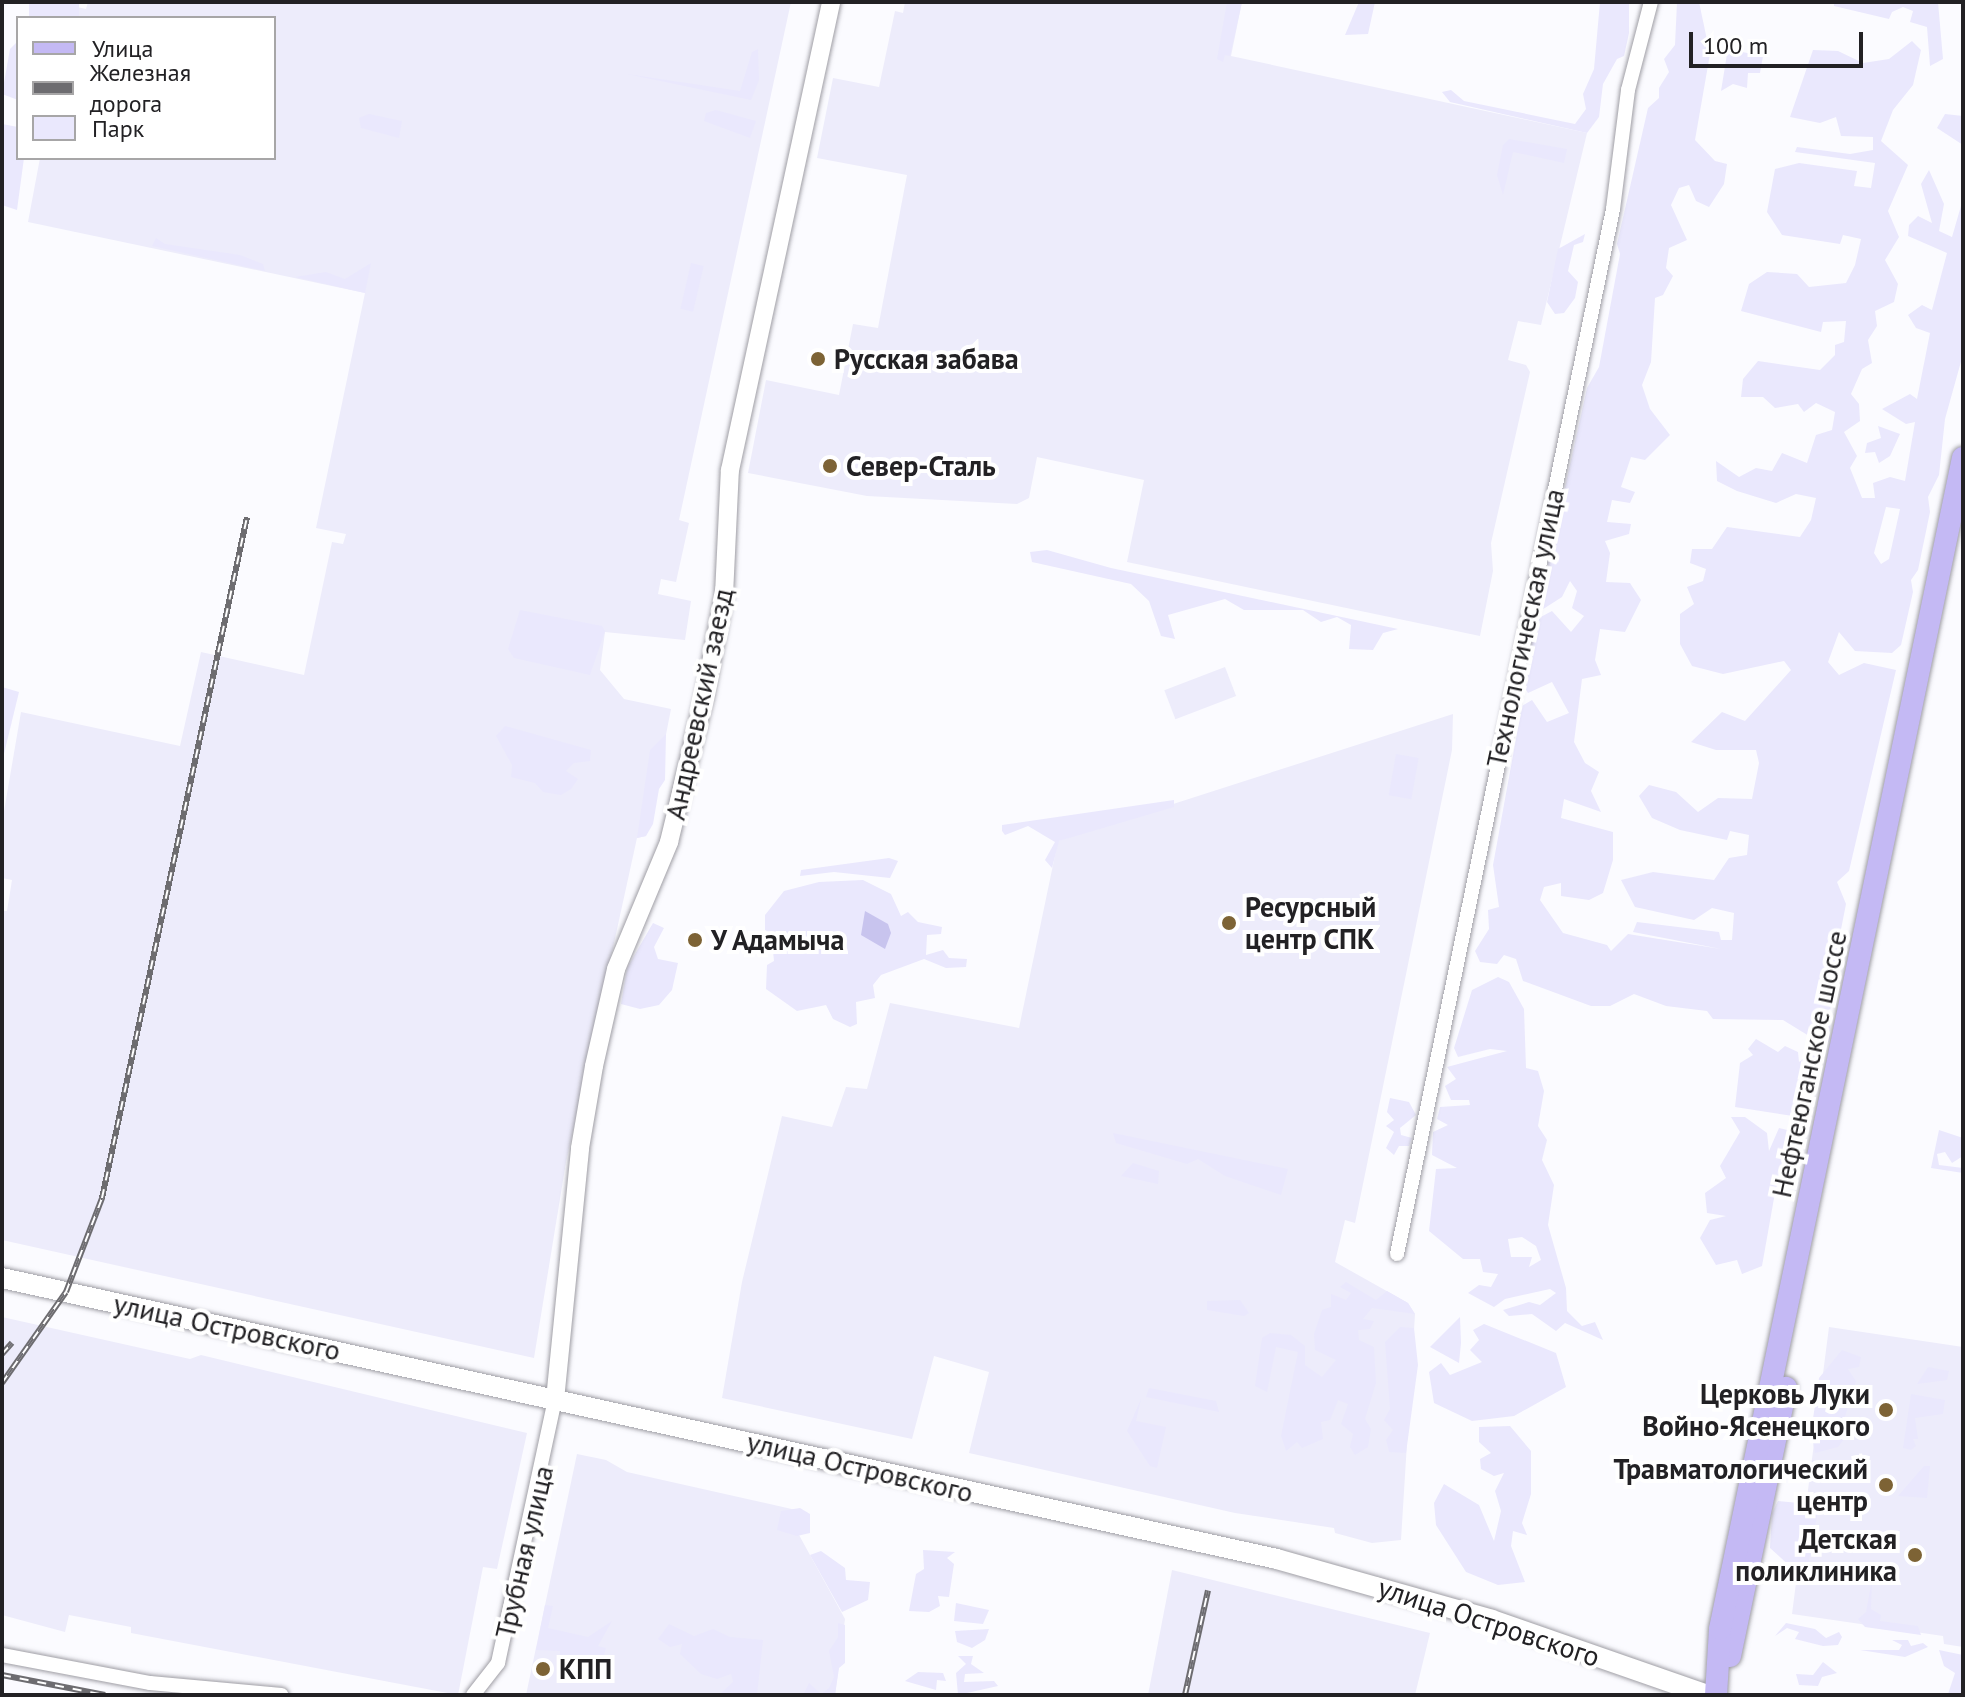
<!DOCTYPE html>
<meta charset="utf-8">
<style>
body{margin:0}
#map{position:relative;width:1965px;height:1697px;overflow:hidden;background:#fbfbff;font-family:"PT Sans",sans-serif}
div>[style]{position:absolute}
.built>*{inset:0;background:#edecfb;transform-origin:0 0}
.green>*{inset:0;background:#eae8fd;transform-origin:0 0}
.water>*{inset:0;background:#c8c4ee}
.roads{filter:drop-shadow(0 0 2px #9f9ea5) drop-shadow(0 0 2px #9f9ea5)}
.minor>*{height:14px;margin:-7px;padding:0 7px;transform-origin:7px;border-radius:7px;background:#fff}
.tertiary>*{height:18px;margin:-9px;padding:0 9px;transform-origin:9px;border-radius:9px;background:#fff}
.secondary>*{height:20px;margin:-10px;padding:0 10px;transform-origin:10px;border-radius:10px;background:#fff}
.primary>*{height:22px;margin:-11px;padding:0 11px;transform-origin:11px;border-radius:11px;background:#c4b9f4}
.rail>*{height:6px;margin-top:-3px;transform-origin:0;background:repeating-linear-gradient(90deg,#fff 0 9px,#6d6c70 0 18px);box-sizing:border-box;border-block:2px solid #6d6c70}
.dots>*{width:22px;height:22px;translate:-50% -50%;box-sizing:border-box;border:4px solid #fff;border-radius:50%}
span{translate:-50% -50%;white-space:nowrap;text-align:center;line-height:1.15;-webkit-text-stroke:8px #fff;paint-order:stroke}
.poi-label{font-size:28px;color:#222124;font-weight:700}
.left{translate:0 -50%;text-align:left}
.right{translate:-100% -50%;text-align:right}
.street-label{font-size:28px;color:#222124}
.frame{position:absolute;inset:0;border:4px solid #222124;pointer-events:none}
.legend{position:absolute;left:16px;top:16px;width:260px;height:144px;box-sizing:border-box;background:#fff;border:2px solid #a7a6a7;margin:0;padding:10px 14px;list-style:none;font-size:24px;color:#222124}
.legend li{display:flex;align-items:center;gap:16px;height:40px}
.legend b{width:40px;border:2px solid #a7a6a7}
.scale{position:absolute;left:1689px;top:32px;width:174px;height:36px;box-sizing:border-box;border:4px solid #222124;border-top:0;padding-left:10px;font-size:24px;line-height:28px;white-space:nowrap;color:#222124;-webkit-text-stroke:6px #fff;paint-order:stroke}
</style>
<div id="map">
<div class="built">
<div style="clip-path:polygon(88px 2px,791px 2px,679px 520px,689px 523px,676px 582px,661px 579px,658px 594px,691px 601px,685px 640px,605px 632px,600px 670px,624px 699px,671px 709px,646px 836px,637px 838px,566px 1162px,534px 1358px,2px 1240px,2px 911px,7px 911px,12px 880px,2px 878px,2px 823px,21px 712px,180px 746px,201px 652px,304px 675px,332px 542px,343px 544px,346px 534px,316px 528px,365px 293px,28px 222px,40px 158px,274px 158px,274px 18px,75px 18px,77px 7px,86px 9px)"></div>
<div style="clip-path:polygon(905px 2px,1242px 2px,1231px 56px,1587px 133px,1541px 325px,1518px 321px,1508px 360px,1526px 365px,1530px 372px,1491px 543px,1493px 571px,1480px 636px,1127px 562px,1144px 480px,1037px 457px,1029px 498px,1017px 504px,867px 496px,748px 473px,766px 380px,839px 395px,853px 324px,878px 328px,907px 175px,817px 158px,833px 78px,879px 87px,895px 11px,903px 13px)"></div>
<div style="left:1225px;top:667px;width:31px;height:65px;rotate:69deg"></div>
<div style="clip-path:polygon(1453px 714px,1452px 750px,1355px 1223px,1345px 1220px,1335px 1262px,1408px 1303px,1415px 1314px,1401px 1540px,1372px 1543px,1335px 1533px,1334px 1528px,1235px 1513px,969px 1453px,989px 1372px,934px 1356px,912px 1439px,722px 1398px,742px 1282px,782px 1116px,832px 1127px,846px 1087px,867px 1089px,890px 1003px,1019px 1028px,1058px 841px)"></div>
<div style="clip-path:polygon(2px 1317px,190px 1359px,201px 1355px,527px 1433px,497px 1569px,483px 1567px,458px 1695px,131px 1633px,131px 1627px,69px 1615px,65px 1632px,2px 1615px)"></div>
<div style="clip-path:polygon(1829px 1327px,1963px 1347px,1963px 1647px,1944px 1644px,1943px 1636px,1792px 1614px)"></div>
<div style="clip-path:polygon(577px 1454px,606px 1460px,627px 1472px,796px 1510px,793px 1524px,845px 1619px,835px 1695px,526px 1695px)"></div>
<div style="clip-path:polygon(1172px 1570px,1430px 1633px,1415px 1695px,1148px 1695px)"></div>
</div>
<div class="green">
<div style="left:29px;top:2px;width:50px;height:16px"></div>
<div style="clip-path:polygon(1227px 2px,1242px 2px,1230px 56px,1225px 55px,1223px 62px,1217px 59px)"></div>
<div style="clip-path:polygon(1359px 2px,1375px 2px,1368px 34px,1345px 35px)"></div>
<div style="clip-path:polygon(1600px 2px,1629px 2px,1629px 33px,1624px 56px,1617px 59px,1603px 84px,1599px 117px,1587px 133px,1450px 102px,1442px 92px,1451px 90px,1464px 101px,1575px 124px,1586px 109px,1583px 94px,1594px 69px)"></div>
<div style="clip-path:polygon(evenodd,1677px 2px,1699px 2px,1710px 54px,1695px 140px,1715px 161px,1727px 164px,1724px 184px,1709px 207px,1696px 201px,1689px 185px,1679px 188px,1671px 205px,1687px 240px,1669px 248px,1666px 268px,1673px 276px,1663px 295px,1655px 298px,1651px 362px,1642px 385px,1650px 409px,1670px 435px,1645px 460px,1631px 457px,1621px 487px,1635px 492px,1630px 503px,1612px 500px,1607px 522px,1631px 524px,1629px 534px,1605px 541px,1610px 553px,1606px 582px,1630px 583px,1641px 600px,1625px 632px,1600px 629px,1595px 660px,1601px 675px,1582px 679px,1574px 742px,1585px 763px,1599px 772px,1591px 791px,1601px 812px,1564px 799px,1561px 818px,1613px 832px,1613px 860px,1603px 893px,1589px 900px,1561px 896px,1561px 883px,1544px 887px,1540px 900px,1563px 933px,1607px 945px,1611px 951px,1628px 934px,1721px 949px,1633px 932px,1637px 922px,1719px 932px,1721px 940px,1732px 940px,1734px 913px,1712px 908px,1694px 920px,1635px 907px,1621px 880px,1653px 872px,1714px 880px,1729px 858px,1747px 855px,1749px 835px,1730px 831px,1727px 840px,1680px 830px,1652px 818px,1639px 796px,1649px 785px,1676px 792px,1698px 812px,1718px 798px,1752px 799px,1759px 763px,1756px 750px,1716px 750px,1691px 742px,1722px 712px,1745px 721px,1791px 670px,1784px 661px,1723px 674px,1692px 666px,1680px 644px,1680px 614px,1694px 604px,1687px 587px,1703px 581px,1706px 569px,1690px 563px,1692px 549px,1712px 549px,1727px 527px,1800px 537px,1811px 520px,1816px 498px,1796px 494px,1776px 503px,1737px 491px,1717px 481px,1716px 461px,1739px 477px,1756px 468px,1772px 471px,1782px 453px,1807px 463px,1816px 435px,1832px 430px,1835px 412px,1816px 403px,1804px 412px,1798px 404px,1775px 408px,1763px 397px,1741px 397px,1743px 379px,1758px 361px,1820px 370px,1835px 355px,1835px 345px,1844px 342px,1846px 321px,1823px 322px,1821px 332px,1741px 311px,1749px 284px,1767px 272px,1797px 274px,1809px 287px,1846px 283px,1855px 265px,1861px 239px,1843px 235px,1840px 244px,1782px 235px,1767px 212px,1775px 169px,1799px 163px,1857px 171px,1854px 186px,1871px 188px,1875px 163px,1795px 152px,1797px 147px,1850px 154px,1873px 150px,1873px 137px,1841px 136px,1836px 117px,1820px 123px,1790px 117px,1813px 50px,1838px 51px,1863px 63px,1889px 59px,1912px 41px,1921px 50px,1913px 85px,1893px 110px,1881px 141px,1908px 165px,1888px 211px,1899px 237px,1885px 260px,1898px 284px,1894px 302px,1875px 311px,1877px 326px,1868px 340px,1872px 363px,1862px 369px,1851px 394px,1859px 404px,1860px 421px,1844px 432px,1857px 456px,1850px 468px,1862px 498px,1875px 498px,1873px 483px,1890px 477px,1905px 481px,1915px 422px,1906px 424px,1882px 409px,1910px 394px,1917px 399px,1930px 333px,1916px 328px,1908px 315px,1922px 305px,1932px 310px,1947px 253px,1908px 236px,1909px 225px,1918px 216px,1932px 223px,1921px 184px,1929px 170px,1944px 204px,1939px 231px,1952px 237px,1963px 199px,1962px 358px,1945px 419px,1939px 475px,1928px 497px,1930px 512px,1918px 570px,1911px 580px,1913px 592px,1901px 645px,1892px 653px,1855px 651px,1839px 632px,1828px 662px,1839px 675px,1864px 663px,1896px 670px,1849px 871px,1837px 882px,1846px 904px,1831px 980px,1830px 1039px,1814px 1063px,1810px 1095px,1793px 1116px,1735px 1107px,1740px 1063px,1753px 1055px,1748px 1049px,1756px 1039px,1778px 1052px,1785px 1046px,1798px 1052px,1799px 1062px,1809px 1054px,1809px 1036px,1783px 1020px,1713px 1019px,1707px 1011px,1666px 1006px,1634px 994px,1610px 1006px,1591px 1006px,1523px 981px,1516px 959px,1504px 955px,1497px 964px,1480px 962px,1475px 951px,1489px 929px,1488px 910px,1499px 907px,1493px 865px,1522px 706px,1532px 700px,1547px 722px,1569px 713px,1552px 682px,1528px 693px,1522px 683px,1537px 619px,1552px 611px,1571px 632px,1584px 616px,1572px 608px,1577px 591px,1570px 581px,1562px 597px,1537px 613px,1587px 388px,1599px 367px,1620px 254px,1617px 244px,1648px 108px,1659px 98px,1659px 88px,1669px 72px,1664px 59px,1675px 45px,1677px 2px,1886px 507px,1900px 509px,1889px 559px,1881px 564px,1874px 553px,1886px 507px)"></div>
<div style="clip-path:polygon(1834px 2px,1938px 2px,1943px 59px,1930px 66px,1927px 27px,1910px 22px,1913px 11px,1903px 7px,1892px 12px,1889px 19px,1834px 6px)"></div>
<div style="clip-path:polygon(18px 41px,18px 100px,2px 94px,10px 49px)"></div>
<div style="clip-path:polygon(758px 49px,759px 80px,751px 100px,627px 74px,740px 91px,752px 52px)"></div>
<div style="clip-path:polygon(1742px 52px,1763px 56px,1760px 73px,1748px 73px,1747px 88px,1733px 84px,1721px 91px,1727px 54px)"></div>
<div style="clip-path:polygon(716px 110px,756px 121px,750px 138px,704px 121px,706px 113px)"></div>
<div style="clip-path:polygon(369px 114px,402px 121px,399px 138px,361px 128px,359px 118px)"></div>
<div style="clip-path:polygon(1945px 114px,1963px 116px,1963px 145px,1937px 128px)"></div>
<div style="clip-path:polygon(2px 124px,18px 127px,18px 158px,24px 158px,17px 210px,2px 205px)"></div>
<div style="clip-path:polygon(1509px 139px,1567px 149px,1564px 163px,1513px 152px,1503px 195px,1497px 175px,1503px 145px)"></div>
<div style="clip-path:polygon(1585px 234px,1583px 242px,1574px 245px,1568px 271px,1578px 282px,1575px 298px,1564px 313px,1555px 314px,1547px 302px,1558px 249px)"></div>
<div style="clip-path:polygon(156px 238px,165px 244px,240px 255px,263px 264px,265px 271px,152px 246px)"></div>
<div style="clip-path:polygon(371px 263px,365px 293px,295px 277px,326px 272px,345px 279px)"></div>
<div style="left:691px;top:263px;width:13px;height:47px;rotate:13deg"></div>
<div style="clip-path:polygon(1878px 426px,1900px 434px,1890px 456px,1879px 463px,1875px 452px,1865px 453px,1867px 443px,1881px 438px)"></div>
<div style="clip-path:polygon(1047px 550px,1111px 568px,1398px 629px,1383px 633px,1373px 650px,1349px 649px,1351px 625px,1337px 617px,1321px 622px,1303px 610px,1244px 610px,1225px 599px,1168px 615px,1175px 639px,1161px 636px,1149px 601px,1131px 584px,1032px 562px,1030px 552px)"></div>
<div style="clip-path:polygon(520px 610px,602px 626px,605px 631px,590px 675px,514px 658px,508px 649px)"></div>
<div style="clip-path:polygon(2px 687px,19px 692px,2px 762px)"></div>
<div style="clip-path:polygon(505px 726px,591px 750px,590px 761px,574px 763px,566px 771px,578px 779px,571px 789px,561px 795px,543px 792px,535px 783px,511px 777px,512px 765px,496px 736px)"></div>
<div style="clip-path:polygon(666px 734px,665px 780px,659px 789px,653px 824px,646px 836px,637px 838px,650px 750px)"></div>
<div style="left:1396px;top:754px;width:23px;height:42px;rotate:10deg"></div>
<div style="clip-path:polygon(1174px 800px,1174px 807px,1059px 841px,1052px 868px,1045px 860px,1055px 842px,1028px 826px,1005px 835px,1002px 831px,1002px 825px)"></div>
<div style="clip-path:polygon(889px 858px,898px 861px,890px 878px,834px 872px,800px 876px,801px 870px)"></div>
<div style="clip-path:polygon(863px 880px,891px 894px,901px 916px,908px 912px,918px 922px,942px 927px,941px 934px,927px 935px,926px 955px,943px 950px,949px 958px,967px 959px,966px 967px,946px 968px,924px 959px,881px 975px,873px 985px,875px 998px,856px 1002px,857px 1024px,850px 1027px,833px 1019px,826px 1005px,797px 1011px,766px 989px,767px 965px,774px 961px,773px 951px,787px 942px,765px 930px,765px 915px,784px 891px,819px 882px)"></div>
<div style="clip-path:polygon(653px 923px,664px 928px,654px 947px,658px 959px,678px 963px,672px 990px,659px 1005px,640px 1009px,621px 1004px,627px 968px)"></div>
<div style="clip-path:polygon(evenodd,1498px 977px,1509px 982px,1524px 1009px,1526px 1068px,1538px 1071px,1544px 1091px,1538px 1126px,1547px 1140px,1542px 1160px,1554px 1185px,1548px 1225px,1566px 1288px,1567px 1311px,1582px 1326px,1595px 1322px,1603px 1340px,1565px 1323px,1556px 1331px,1532px 1314px,1509px 1316px,1503px 1310px,1529px 1302px,1540px 1305px,1556px 1293px,1550px 1289px,1505px 1299px,1494px 1307px,1468px 1293px,1479px 1285px,1491px 1287px,1498px 1274px,1483px 1272px,1480px 1259px,1463px 1259px,1429px 1231px,1436px 1169px,1457px 1168px,1432px 1155px,1433px 1132px,1448px 1125px,1437px 1119px,1440px 1107px,1470px 1105px,1469px 1100px,1451px 1100px,1445px 1086px,1456px 1079px,1447px 1067px,1507px 1051px,1490px 1049px,1458px 1057px,1454px 1048px,1472px 990px,1498px 977px,1522px 1237px,1536px 1246px,1541px 1260px,1529px 1267px,1532px 1257px,1511px 1257px,1508px 1239px,1522px 1237px)"></div>
<div style="clip-path:polygon(1390px 1098px,1409px 1102px,1416px 1115px,1400px 1128px,1401px 1135px,1412px 1138px,1409px 1146px,1399px 1146px,1394px 1155px,1386px 1148px,1394px 1132px,1386px 1126px,1394px 1120px,1387px 1112px)"></div>
<div style="clip-path:polygon(1731px 1117px,1745px 1117px,1767px 1133px,1769px 1151px,1779px 1128px,1800px 1133px,1790px 1172px,1776px 1187px,1762px 1266px,1742px 1274px,1737px 1260px,1716px 1265px,1700px 1238px,1710px 1220px,1726px 1216px,1707px 1213px,1705px 1193px,1726px 1178px,1720px 1166px,1740px 1132px)"></div>
<div style="clip-path:polygon(1939px 1130px,1963px 1138px,1963px 1156px,1952px 1163px,1945px 1152px,1937px 1154px,1939px 1165px,1963px 1168px,1963px 1173px,1931px 1168px)"></div>
<div style="clip-path:polygon(1113px 1133px,1288px 1169px,1281px 1195px,1225px 1176px,1198px 1159px,1187px 1164px,1116px 1143px)"></div>
<div style="clip-path:polygon(1133px 1163px,1159px 1171px,1158px 1184px,1121px 1176px)"></div>
<div style="clip-path:polygon(1346px 1282px,1376px 1300px,1387px 1291px,1408px 1303px,1415px 1314px,1372px 1308px,1363px 1319px,1374px 1321px,1370px 1329px,1358px 1330px,1359px 1340px,1374px 1347px,1376px 1383px,1365px 1419px,1371px 1429px,1368px 1447px,1355px 1455px,1350px 1447px,1353px 1434px,1341px 1424px,1348px 1404px,1338px 1400px,1330px 1420px,1321px 1422px,1323px 1439px,1302px 1448px,1297px 1442px,1286px 1451px,1281px 1436px,1298px 1352px,1276px 1347px,1267px 1392px,1255px 1386px,1262px 1338px,1270px 1333px,1291px 1335px,1305px 1346px,1305px 1365px,1322px 1377px,1336px 1360px,1315px 1350px,1314px 1334px,1322px 1310px,1331px 1307px,1331px 1294px,1346px 1300px,1351px 1293px,1340px 1287px)"></div>
<div style="clip-path:polygon(1240px 1300px,1249px 1313px,1244px 1316px,1207px 1310px,1207px 1301px)"></div>
<div style="clip-path:polygon(1460px 1317px,1461px 1343px,1459px 1363px,1430px 1347px)"></div>
<div style="clip-path:polygon(1484px 1324px,1556px 1353px,1566px 1387px,1514px 1416px,1472px 1421px,1434px 1403px,1429px 1372px,1441px 1363px,1450px 1375px,1482px 1362px,1470px 1350px,1479px 1340px,1473px 1330px)"></div>
<div style="clip-path:polygon(1400px 1327px,1414px 1328px,1418px 1365px,1406px 1453px,1389px 1452px,1386px 1440px,1393px 1430px,1384px 1420px,1390px 1409px,1385px 1342px)"></div>
<div style="clip-path:polygon(1842px 1350px,1861px 1357px,1859px 1367px,1848px 1369px,1856px 1381px,1844px 1420px,1836px 1426px,1845px 1438px,1838px 1447px,1815px 1453px,1811px 1432px,1819px 1378px)"></div>
<div style="clip-path:polygon(1928px 1367px,1949px 1371px,1947px 1380px,1917px 1384px)"></div>
<div style="clip-path:polygon(1149px 1388px,1216px 1401px,1219px 1412px,1146px 1397px)"></div>
<div style="clip-path:polygon(1911px 1394px,1945px 1400px,1943px 1414px,1915px 1418px,1918px 1439px,1913px 1439px,1916px 1446px,1911px 1450px,1903px 1448px)"></div>
<div style="clip-path:polygon(1141px 1399px,1136px 1421px,1166px 1427px,1157px 1468px,1150px 1466px,1127px 1431px)"></div>
<div style="clip-path:polygon(1510px 1426px,1531px 1451px,1531px 1494px,1522px 1523px,1527px 1535px,1513px 1531px,1511px 1546px,1525px 1582px,1498px 1585px,1466px 1572px,1436px 1525px,1434px 1503px,1444px 1484px,1479px 1505px,1494px 1541px,1501px 1511px,1495px 1491px,1504px 1473px,1494px 1476px,1481px 1469px,1480px 1459px,1491px 1453px,1479px 1442px,1479px 1427px)"></div>
<div style="clip-path:polygon(1924px 1466px,1930px 1466px,1927px 1498px,1898px 1496px)"></div>
<div style="clip-path:polygon(1778px 1501px,1819px 1505px,1809px 1560px,1814px 1573px,1802px 1577px,1770px 1548px,1772px 1513px)"></div>
<div style="clip-path:polygon(800px 1508px,810px 1514px,810px 1533px,797px 1536px,777px 1530px,781px 1511px)"></div>
<div style="clip-path:polygon(923px 1550px,955px 1552px,947px 1558px,954px 1564px,949px 1597px,938px 1596px,940px 1606px,929px 1612px,909px 1611px,916px 1574px,924px 1569px)"></div>
<div style="clip-path:polygon(821px 1551px,845px 1568px,846px 1580px,870px 1582px,868px 1600px,842px 1612px,810px 1555px)"></div>
<div style="clip-path:polygon(1872px 1579px,1871px 1609px,1881px 1615px,1880px 1621px,1918px 1626px,1921px 1635px,1865px 1627px,1858px 1619px,1866px 1612px)"></div>
<div style="clip-path:polygon(956px 1603px,989px 1610px,983px 1624px,954px 1621px)"></div>
<div style="clip-path:polygon(545px 1605px,553px 1606px,548px 1628px,588px 1637px,612px 1621px,598px 1646px,606px 1648px,600px 1669px,583px 1678px,559px 1673px,560px 1651px,536px 1650px)"></div>
<div style="clip-path:polygon(838px 1623px,845px 1625px,845px 1663px,839px 1668px,835px 1695px,803px 1695px,809px 1683px,821px 1694px,829px 1688px,834px 1677px,829px 1651px,838px 1637px)"></div>
<div style="clip-path:polygon(1786px 1623px,1815px 1629px,1826px 1638px,1839px 1632px,1842px 1637px,1838px 1645px,1823px 1646px,1795px 1639px,1799px 1632px,1787px 1628px,1775px 1636px)"></div>
<div style="clip-path:polygon(669px 1624px,694px 1636px,713px 1629px,730px 1637px,763px 1640px,757px 1695px,719px 1695px,733px 1682px,731px 1674px,717px 1679px,701px 1674px,680px 1654px,682px 1644px,670px 1647px,658px 1639px)"></div>
<div style="clip-path:polygon(989px 1629px,985px 1640px,972px 1648px,957px 1642px,955px 1631px)"></div>
<div style="clip-path:polygon(1892px 1640px,1908px 1640px,1911px 1646px,1923px 1643px,1928px 1647px,1905px 1657px,1860px 1650px,1899px 1650px,1902px 1645px)"></div>
<div style="clip-path:polygon(1939px 1650px,1963px 1655px,1963px 1695px,1948px 1694px,1955px 1673px,1944px 1666px)"></div>
<div style="clip-path:polygon(958px 1656px,973px 1656px,971px 1664px,984px 1673px,965px 1674px,964px 1682px,994px 1681px,998px 1686px,958px 1695px,956px 1673px,966px 1664px)"></div>
<div style="clip-path:polygon(1823px 1662px,1837px 1673px,1822px 1677px,1818px 1686px,1799px 1685px,1796px 1674px,1813px 1675px)"></div>
<div style="clip-path:polygon(918px 1672px,943px 1673px,946px 1681px,937px 1680px,936px 1690px,905px 1681px)"></div>
</div>
<div class="water">
<div style="clip-path:polygon(865px 911px,888px 924px,891px 933px,885px 949px,861px 935px)"></div>
</div>
<div class="roads">
<div class="minor">
<div style="left:1397px;top:1254px;width:1067px;rotate:-78.32deg"></div>
<div style="left:1613px;top:209px;width:120px;rotate:-82.8deg"></div>
<div style="left:1628px;top:90px;width:91px;rotate:-75.4deg"></div>
<div style="left:2px;top:1655px;width:151px;rotate:10.7deg"></div>
<div style="left:150px;top:1683px;width:132px;rotate:5.2deg"></div>
<div style="left:473px;top:1695px;width:41px;rotate:-52deg"></div>
<div style="left:498px;top:1663px;width:269px;rotate:-77.8deg"></div>
</div>
<div class="tertiary">
<div style="left:555px;top:1400px;width:253px;rotate:-84.3deg"></div>
<div style="left:580px;top:1148px;width:83px;rotate:-80.3deg"></div>
<div style="left:594px;top:1066px;width:99px;rotate:-77.2deg"></div>
<div style="left:616px;top:969px;width:138px;rotate:-67.3deg"></div>
<div style="left:669px;top:842px;width:152px;rotate:-76.3deg"></div>
<div style="left:705px;top:694px;width:101px;rotate:-79.1deg"></div>
<div style="left:724px;top:595px;width:125px;rotate:-87.3deg"></div>
<div style="left:730px;top:470px;width:479px;rotate:-77.8deg"></div>
</div>
<div class="secondary">
<div style="left:2px;top:1278px;width:1306px;rotate:12.43deg"></div>
<div style="left:1277px;top:1559px;width:223px;rotate:15.8deg"></div>
<div style="left:1492px;top:1620px;width:228px;rotate:19.2deg"></div>
</div>
<div class="primary">
<div style="left:1730px;top:1656px;width:274px;rotate:-78.2deg"></div>
<div style="left:1716px;top:1695px;width:66px;rotate:-86.5deg"></div>
<div style="left:1720px;top:1629px;width:1196px;rotate:-78.28deg"></div>
</div>
</div>
<div class="rail">
<div style="left:2px;top:1354px;width:15px;rotate:-48deg"></div>
<div style="left:2px;top:1383px;width:111px;rotate:-54.9deg"></div>
<div style="left:66px;top:1292px;width:101px;rotate:-69deg"></div>
<div style="left:102px;top:1198px;width:696px;rotate:-77.98deg"></div>
<div style="left:2px;top:1675px;width:105px;rotate:11deg"></div>
<div style="left:1185px;top:1695px;width:107px;rotate:-77.6deg"></div>
</div>
<div class="dots">
<div style="left:818px;top:359px;background:#7d6335"></div>
<div style="left:830px;top:466px;background:#7d6335"></div>
<div style="left:1229px;top:923px;background:#7d6335"></div>
<div style="left:695px;top:940px;background:#7d6335"></div>
<div style="left:1886px;top:1410px;background:#7d6335"></div>
<div style="left:1886px;top:1485px;background:#7d6335"></div>
<div style="left:1915px;top:1555px;background:#7d6335"></div>
<div style="left:543px;top:1669px;background:#7d6335"></div>
</div>
<div class="poi-label">
<span class="left" style="left:834px;top:359px">Русская забава</span>
<span class="left" style="left:846px;top:466px">Север-Сталь</span>
<span class="left" style="left:1245px;top:923px">Ресурсный<br>центр СПК</span>
<span class="left" style="left:711px;top:940px">У Адамыча</span>
<span class="right" style="left:1870px;top:1410px">Церковь Луки<br>Войно-Ясенецкого</span>
<span class="right" style="left:1868px;top:1485px">Травматологический<br>центр</span>
<span class="right" style="left:1897px;top:1555px">Детская<br>поликлиника</span>
<span class="left" style="left:559px;top:1669px">КПП</span>
</div>
<div class="street-label">
<span style="left:1525px;top:628px;rotate:-78deg">Технологическая улица</span>
<span style="left:699px;top:704px;rotate:-78deg">Андреевский заезд</span>
<span style="left:1809px;top:1064px;rotate:-78deg">Нефтеюганское шоссе</span>
<span style="left:227px;top:1327px;rotate:12deg">улица Островского</span>
<span style="left:860px;top:1467px;rotate:13deg">улица Островского</span>
<span style="left:524px;top:1552px;rotate:-77deg">Трубная улица</span>
<span style="left:1489px;top:1622px;rotate:18deg">улица Островского</span>
</div>
<div class="frame"></div>
<ul class="legend">
<li><b style="height:10px;background:#c4b9f4"></b>Улица</li>
<li><b style="height:10px;background:#6d6c70"></b>Железная дорога</li>
<li><b style="height:22px;background:#eae8fd"></b>Парк</li>
</ul>
<div class="scale">100 m</div>
</div>
